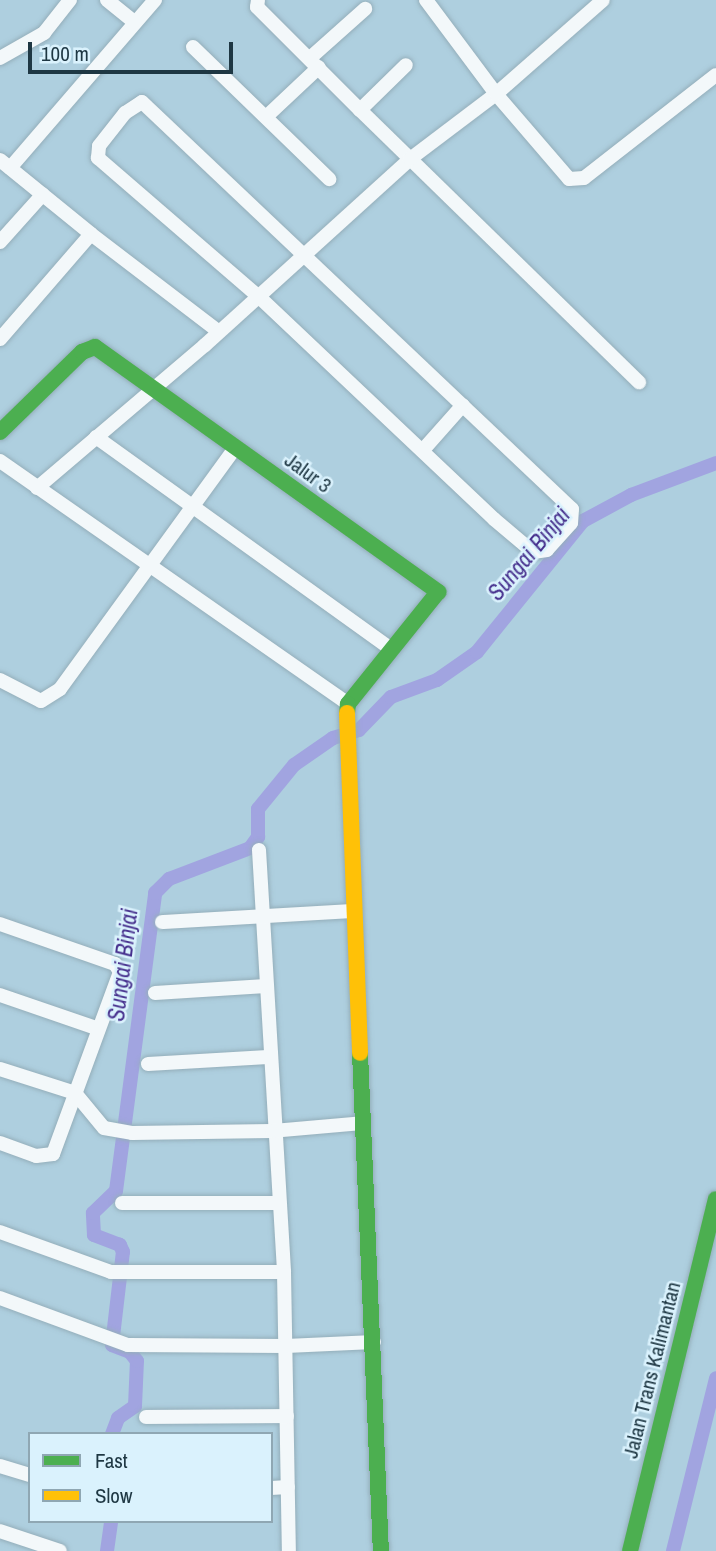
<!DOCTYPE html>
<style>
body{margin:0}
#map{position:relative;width:716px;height:1551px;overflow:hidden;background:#aecfdf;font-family:"Archivo Narrow",sans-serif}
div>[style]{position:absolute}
.canal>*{height:14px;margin:-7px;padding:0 7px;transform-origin:7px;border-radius:7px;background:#a1a4e0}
.roads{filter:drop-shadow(0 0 2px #94aeba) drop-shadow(0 0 2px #94aeba)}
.street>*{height:14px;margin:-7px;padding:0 7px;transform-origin:7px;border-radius:7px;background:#f3f8fa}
.fast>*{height:16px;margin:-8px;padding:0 8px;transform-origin:8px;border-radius:8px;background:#4caf50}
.slow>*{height:16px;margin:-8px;padding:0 8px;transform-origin:8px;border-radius:8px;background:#ffc107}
span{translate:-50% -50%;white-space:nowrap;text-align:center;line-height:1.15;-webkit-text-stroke:5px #daf2fd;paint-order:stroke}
.street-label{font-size:21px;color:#1e3743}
.water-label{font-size:23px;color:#47318e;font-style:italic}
.legend{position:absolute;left:28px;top:1432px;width:245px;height:91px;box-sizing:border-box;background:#daf2fd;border:2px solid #8fa7b3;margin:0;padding:9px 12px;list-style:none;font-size:21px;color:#1e3743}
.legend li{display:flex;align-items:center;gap:14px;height:35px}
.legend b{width:35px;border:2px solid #8fa7b3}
.scale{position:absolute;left:28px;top:42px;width:205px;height:32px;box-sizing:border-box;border:4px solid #1e3743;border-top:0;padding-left:9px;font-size:21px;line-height:24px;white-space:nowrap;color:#1e3743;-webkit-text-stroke:5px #daf2fd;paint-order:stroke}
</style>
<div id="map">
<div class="canal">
<div style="left:112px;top:1434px;width:17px;rotate:-69deg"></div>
<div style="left:118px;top:1418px;width:21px;rotate:-35deg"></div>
<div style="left:135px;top:1406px;width:45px;rotate:-87.5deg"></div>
<div style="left:137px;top:1361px;width:11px;rotate:-128deg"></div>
<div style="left:130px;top:1352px;width:19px;rotate:-159deg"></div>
<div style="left:112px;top:1345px;width:94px;rotate:-83.3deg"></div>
<div style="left:123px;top:1252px;width:8px;rotate:-113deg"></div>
<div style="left:120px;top:1245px;width:28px;rotate:-159deg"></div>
<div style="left:94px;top:1235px;width:22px;rotate:-93deg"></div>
<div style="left:93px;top:1213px;width:32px;rotate:-44deg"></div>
<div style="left:116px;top:1191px;width:301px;rotate:-82.5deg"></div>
<div style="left:155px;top:893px;width:20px;rotate:-45deg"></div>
<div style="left:169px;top:879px;width:87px;rotate:-20.9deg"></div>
<div style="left:250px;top:848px;width:14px;rotate:-54deg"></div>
<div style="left:258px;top:837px;width:28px;rotate:-90deg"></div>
<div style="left:258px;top:809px;width:57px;rotate:-50.7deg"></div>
<div style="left:294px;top:765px;width:47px;rotate:-34.7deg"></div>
<div style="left:333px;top:738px;width:27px;rotate:-17deg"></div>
<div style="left:359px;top:730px;width:46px;rotate:-45.9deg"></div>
<div style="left:391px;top:697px;width:49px;rotate:-20.3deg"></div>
<div style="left:437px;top:680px;width:49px;rotate:-35deg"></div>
<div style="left:477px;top:652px;width:169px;rotate:-51deg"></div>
<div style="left:583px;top:521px;width:55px;rotate:-28.4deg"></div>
<div style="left:631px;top:495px;width:91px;rotate:-20.6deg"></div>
<div style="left:107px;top:1551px;width:30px;rotate:-82deg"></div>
<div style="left:673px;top:1551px;width:178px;rotate:-76deg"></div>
</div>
<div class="roads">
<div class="street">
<div style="left:107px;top:0;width:33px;rotate:39deg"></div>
<div style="left:258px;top:0;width:7px;rotate:98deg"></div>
<div style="left:257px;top:7px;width:146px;rotate:45deg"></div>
<div style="left:360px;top:110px;width:390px;rotate:44.3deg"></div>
<div style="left:426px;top:0;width:117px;rotate:53.3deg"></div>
<div style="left:496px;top:94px;width:112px;rotate:49.3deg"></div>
<div style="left:569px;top:179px;width:15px;rotate:-4deg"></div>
<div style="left:584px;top:178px;width:167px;rotate:-38deg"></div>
<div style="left:193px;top:47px;width:190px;rotate:44.1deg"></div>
<div style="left:0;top:58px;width:51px;rotate:-29.6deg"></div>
<div style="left:44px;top:33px;width:42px;rotate:-51.8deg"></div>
<div style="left:310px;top:58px;width:74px;rotate:-41.7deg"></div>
<div style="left:142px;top:102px;width:592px;rotate:43.43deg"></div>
<div style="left:572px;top:509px;width:14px;rotate:94deg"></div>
<div style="left:571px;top:523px;width:36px;rotate:132deg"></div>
<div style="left:547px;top:550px;width:14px;rotate:172deg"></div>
<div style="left:533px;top:552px;width:51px;rotate:-139.8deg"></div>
<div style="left:494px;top:519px;width:323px;rotate:-136.6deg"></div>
<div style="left:259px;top:297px;width:213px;rotate:-139.2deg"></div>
<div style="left:98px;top:158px;width:12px;rotate:-85deg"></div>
<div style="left:99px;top:146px;width:42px;rotate:-51.8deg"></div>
<div style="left:125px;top:113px;width:20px;rotate:-33deg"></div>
<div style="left:360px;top:110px;width:64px;rotate:-44.4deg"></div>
<div style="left:267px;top:116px;width:71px;rotate:-43.3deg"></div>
<div style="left:0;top:160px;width:117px;rotate:39.1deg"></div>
<div style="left:91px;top:234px;width:139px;rotate:130.9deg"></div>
<div style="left:10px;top:168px;width:222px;rotate:-49.2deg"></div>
<div style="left:91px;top:234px;width:161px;rotate:37.4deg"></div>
<div style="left:0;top:242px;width:64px;rotate:-48.1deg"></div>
<div style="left:96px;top:437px;width:365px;rotate:35.7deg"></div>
<div style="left:423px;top:450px;width:60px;rotate:-48.4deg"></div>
<div style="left:0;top:461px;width:424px;rotate:34.9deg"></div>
<div style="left:37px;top:488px;width:221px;rotate:-40.4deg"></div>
<div style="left:205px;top:345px;width:277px;rotate:-42.2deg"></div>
<div style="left:410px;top:159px;width:108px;rotate:-37.1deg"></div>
<div style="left:496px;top:94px;width:142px;rotate:-41.3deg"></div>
<div style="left:0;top:680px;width:46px;rotate:27.1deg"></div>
<div style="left:41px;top:701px;width:22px;rotate:-32deg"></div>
<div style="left:60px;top:689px;width:299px;rotate:-54deg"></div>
<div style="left:259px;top:850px;width:423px;rotate:86.6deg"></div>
<div style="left:284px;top:1272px;width:279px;rotate:89deg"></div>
<div style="left:162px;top:922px;width:192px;rotate:-3.3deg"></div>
<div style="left:0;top:924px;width:122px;rotate:19.2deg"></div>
<div style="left:115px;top:964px;width:9px;rotate:58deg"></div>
<div style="left:120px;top:972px;width:194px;rotate:110.2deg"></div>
<div style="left:53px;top:1154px;width:17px;rotate:173deg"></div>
<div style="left:36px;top:1156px;width:38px;rotate:-160deg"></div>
<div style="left:155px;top:993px;width:111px;rotate:-3.6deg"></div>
<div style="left:0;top:995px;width:102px;rotate:19deg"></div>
<div style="left:148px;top:1064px;width:120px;rotate:-3.3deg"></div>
<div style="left:0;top:1069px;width:79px;rotate:17.7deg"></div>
<div style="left:75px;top:1093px;width:45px;rotate:50.4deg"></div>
<div style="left:104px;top:1128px;width:28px;rotate:10deg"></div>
<div style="left:132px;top:1133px;width:140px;rotate:-0.8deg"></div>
<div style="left:272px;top:1131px;width:92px;rotate:-5deg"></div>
<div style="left:122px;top:1203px;width:156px"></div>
<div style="left:0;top:1232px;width:118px;rotate:19.8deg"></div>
<div style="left:111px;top:1272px;width:173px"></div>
<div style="left:0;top:1298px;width:136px;rotate:20.2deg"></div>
<div style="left:128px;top:1345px;width:158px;rotate:0.4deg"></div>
<div style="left:286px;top:1346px;width:88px;rotate:-2.6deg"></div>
<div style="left:146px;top:1417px;width:141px;rotate:-0.4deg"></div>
<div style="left:0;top:1466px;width:31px;rotate:17deg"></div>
<div style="left:271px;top:1488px;width:17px;rotate:-3deg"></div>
<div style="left:0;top:1531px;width:63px;rotate:18.4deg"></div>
</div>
<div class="fast">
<div style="left:0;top:432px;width:115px;rotate:-44.3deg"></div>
<div style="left:82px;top:352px;width:14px;rotate:-21deg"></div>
<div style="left:95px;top:347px;width:422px;rotate:35.5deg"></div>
<div style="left:438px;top:592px;width:144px;rotate:128.8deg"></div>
<div style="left:348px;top:704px;width:9px;rotate:96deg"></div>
<div style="left:360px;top:1053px;width:498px;rotate:87.6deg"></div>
<div style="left:630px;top:1551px;width:362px;rotate:-76.3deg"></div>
</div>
<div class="slow">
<div style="left:347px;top:713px;width:340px;rotate:87.8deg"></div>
</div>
</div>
<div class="street-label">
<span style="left:308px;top:473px;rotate:36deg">Jalur 3</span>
<span style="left:652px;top:1370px;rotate:-76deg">Jalan Trans Kalimantan</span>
</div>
<div class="water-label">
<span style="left:529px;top:554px;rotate:-50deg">Sungai Binjai</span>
<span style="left:123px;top:965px;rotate:-83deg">Sungai Binjai</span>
</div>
<ul class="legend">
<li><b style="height:9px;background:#4caf50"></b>Fast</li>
<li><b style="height:9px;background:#ffc107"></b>Slow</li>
</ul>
<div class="scale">100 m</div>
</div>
